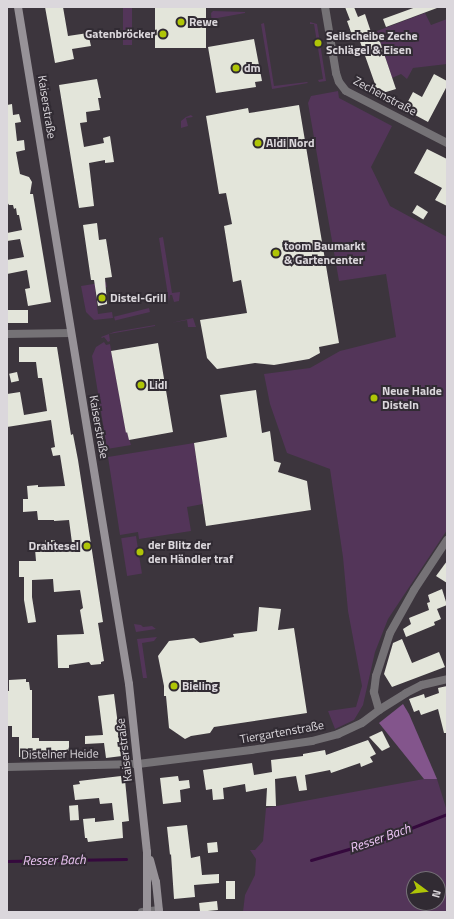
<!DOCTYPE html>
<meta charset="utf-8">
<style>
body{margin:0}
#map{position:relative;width:454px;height:919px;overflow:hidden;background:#3c353d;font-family:"Titillium Web",sans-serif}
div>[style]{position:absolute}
.green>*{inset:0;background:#533559;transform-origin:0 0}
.forest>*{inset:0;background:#83558c}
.stream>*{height:3px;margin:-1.5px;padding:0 1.5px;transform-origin:1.5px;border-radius:1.5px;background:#35093d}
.building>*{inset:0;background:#e3e5da;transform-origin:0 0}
.street>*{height:8px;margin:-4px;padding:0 4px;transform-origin:4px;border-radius:4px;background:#757276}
.secondary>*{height:8px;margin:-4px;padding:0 4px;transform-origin:4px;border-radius:4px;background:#979298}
.dots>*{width:11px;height:11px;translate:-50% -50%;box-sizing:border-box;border:2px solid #312b33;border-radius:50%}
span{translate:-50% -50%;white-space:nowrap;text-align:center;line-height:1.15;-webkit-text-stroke:4px #312b33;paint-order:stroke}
.poi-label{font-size:12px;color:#dbd7dc;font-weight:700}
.left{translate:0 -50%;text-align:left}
.right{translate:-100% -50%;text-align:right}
.street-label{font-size:12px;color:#dbd7dc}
.water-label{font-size:13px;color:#efc7f7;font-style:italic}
.frame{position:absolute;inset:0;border:8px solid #dbd7dc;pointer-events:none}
.north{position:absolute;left:406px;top:871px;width:40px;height:40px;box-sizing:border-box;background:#312b33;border:1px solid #757077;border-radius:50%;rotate:105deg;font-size:11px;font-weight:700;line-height:16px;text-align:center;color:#dbd7dc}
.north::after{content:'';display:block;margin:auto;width:14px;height:18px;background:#afc507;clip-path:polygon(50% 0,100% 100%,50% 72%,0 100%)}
</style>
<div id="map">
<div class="green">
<div style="left:123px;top:7px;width:9px;height:38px"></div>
<div style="clip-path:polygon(213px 11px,245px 12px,245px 13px,212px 19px,212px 27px,211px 13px)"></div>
<div style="clip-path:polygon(425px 13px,431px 25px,447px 19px,447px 64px,413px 68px,407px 79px,401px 74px,392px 78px,377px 31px)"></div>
<div style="clip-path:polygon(310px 22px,317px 24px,326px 81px,319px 82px,318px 80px,323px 79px,314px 24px,310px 24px)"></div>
<div style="clip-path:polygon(264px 23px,274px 86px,307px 82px,308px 83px,272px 89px,261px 24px)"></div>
<div style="clip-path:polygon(338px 91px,339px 98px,392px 126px,371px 167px,390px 206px,447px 237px,447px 530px,388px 619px,375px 652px,363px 705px,354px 720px,335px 729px,328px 711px,356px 707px,362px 686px,348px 611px,343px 557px,330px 469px,287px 453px,270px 404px,264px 374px,310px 368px,340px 351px,396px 337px,386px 274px,339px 281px,308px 103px,311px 96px)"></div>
<div style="clip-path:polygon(191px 115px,193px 117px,186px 118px,188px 126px,181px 128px,181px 121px,186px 117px)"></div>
<div style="clip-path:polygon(163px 237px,172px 293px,180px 292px,179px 301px,174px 302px,172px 295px,170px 295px,169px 302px,159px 238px)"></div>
<div style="clip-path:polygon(106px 282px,107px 287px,95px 289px,98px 314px,112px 312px,113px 318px,94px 320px,86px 312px,81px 286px)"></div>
<div style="left:149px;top:308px;width:4px;height:36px;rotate:76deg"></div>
<div style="clip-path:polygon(193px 318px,196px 327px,188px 327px,187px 320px,171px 323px)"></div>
<div style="clip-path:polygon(155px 325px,155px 326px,109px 334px,110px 341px,108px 342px,104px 337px,102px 338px,101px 337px,114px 332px)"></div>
<div style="clip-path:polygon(104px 342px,106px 345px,110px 344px,126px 432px,127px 432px,131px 445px,107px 449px,92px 356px,96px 347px)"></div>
<div style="clip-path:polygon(194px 443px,203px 504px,187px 507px,191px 531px,139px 539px,138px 532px,120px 535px,108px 457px)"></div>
<div style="left:136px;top:536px;width:38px;height:15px;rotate:81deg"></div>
<div style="clip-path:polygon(134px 624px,141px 625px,143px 627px,152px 626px,156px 629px,136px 632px)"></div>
<div style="clip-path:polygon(157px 637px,154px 641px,142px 643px,147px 678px,143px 678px,137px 639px)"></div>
<div style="clip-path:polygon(evenodd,424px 779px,437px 779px,447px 811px,447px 912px,243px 912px,245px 895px,255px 875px,256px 859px,250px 850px,255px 850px,263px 841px,266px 808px,424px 779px,414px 879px,438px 879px,438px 903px,414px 903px,414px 879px)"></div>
</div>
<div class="forest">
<div style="clip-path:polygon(403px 704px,409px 714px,437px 779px,424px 779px,379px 723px)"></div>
</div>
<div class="stream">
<div style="left:311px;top:860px;width:75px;rotate:-16.3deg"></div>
<div style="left:383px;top:839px;width:69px;rotate:-21.3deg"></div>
<div style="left:7px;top:861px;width:119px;rotate:-1deg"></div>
</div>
<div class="building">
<div style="clip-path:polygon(45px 7px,63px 7px,68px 36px,88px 33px,91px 46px,72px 49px,74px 59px,55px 63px)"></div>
<div style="left:155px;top:7px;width:51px;height:41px"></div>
<div style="clip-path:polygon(345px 7px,354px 7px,358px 17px,365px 14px,372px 35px,377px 33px,396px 89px,376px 95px,373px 84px,375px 84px,357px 33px,352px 35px,347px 21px,350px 20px)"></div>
<div style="clip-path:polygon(416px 7px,437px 8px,386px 27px,383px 19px)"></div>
<div style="clip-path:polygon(254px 39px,262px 81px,255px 82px,256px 87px,216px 93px,208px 47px)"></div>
<div style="clip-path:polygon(434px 74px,447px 81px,447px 86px,428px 122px,404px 109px,413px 92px,422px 97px)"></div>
<div style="clip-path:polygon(97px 79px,101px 98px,98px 98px,100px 110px,86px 112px,87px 122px,80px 123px,84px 147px,104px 143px,103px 138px,110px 136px,114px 162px,105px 163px,105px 160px,89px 163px,94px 206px,79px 208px,59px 85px)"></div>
<div style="clip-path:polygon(12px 104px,13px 115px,19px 114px,21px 122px,15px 123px,17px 141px,24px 140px,25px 150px,16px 152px,20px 174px,29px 177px,32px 182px,30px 194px,33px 194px,51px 302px,28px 306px,25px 289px,30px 288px,27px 270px,7px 274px,7px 260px,24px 257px,20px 239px,7px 241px,7px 233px,22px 230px,19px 215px,17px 215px,16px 208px,14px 209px,13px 205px,9px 205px,7px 202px,7px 105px)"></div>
<div style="clip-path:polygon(299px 105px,339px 343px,319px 347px,320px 353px,309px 359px,274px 365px,255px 363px,217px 369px,207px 358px,200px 320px,247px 313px,241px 280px,233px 282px,224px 226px,232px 224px,226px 193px,219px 194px,206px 116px,248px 108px,249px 113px)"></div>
<div style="clip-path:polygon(427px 149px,447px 159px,447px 206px,435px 200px,442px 188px,414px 173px)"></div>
<div style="left:417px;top:205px;width:13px;height:9px;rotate:32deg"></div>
<div style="clip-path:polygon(97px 223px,99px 240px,106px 239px,112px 277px,105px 278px,107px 304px,98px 306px,94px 280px,91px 280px,83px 225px)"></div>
<div style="left:7px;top:310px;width:21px;height:13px"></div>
<div style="clip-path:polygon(158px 343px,173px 432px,129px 440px,127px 432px,126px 433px,111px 351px)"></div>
<div style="clip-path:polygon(19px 347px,57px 347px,71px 435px,73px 434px,78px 460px,103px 622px,98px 623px,104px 661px,101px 662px,101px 664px,91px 665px,89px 662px,69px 665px,69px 668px,58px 668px,57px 635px,84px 634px,80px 610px,83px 608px,80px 590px,54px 592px,53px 579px,32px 580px,32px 597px,36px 622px,28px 623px,24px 600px,24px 577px,19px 577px,19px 561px,36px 561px,35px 549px,45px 549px,45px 540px,55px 540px,55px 545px,72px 543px,69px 520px,54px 521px,54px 520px,38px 520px,37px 511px,23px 512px,23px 499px,28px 499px,27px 486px,38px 485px,38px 487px,65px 486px,60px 455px,53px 456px,51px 448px,55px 447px,51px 420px,7px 427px,7px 394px,20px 392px,24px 415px,47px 411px,42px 378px,38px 378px,36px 362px,19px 362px)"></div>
<div style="left:17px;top:372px;width:9px;height:8px;rotate:77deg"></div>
<div style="clip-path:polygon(256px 390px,262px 433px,270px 431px,274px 461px,281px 463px,278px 472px,307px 481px,311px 510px,206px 526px,194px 443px,227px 437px,220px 395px)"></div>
<div style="clip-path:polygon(447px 561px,447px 583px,436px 576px)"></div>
<div style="clip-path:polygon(442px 589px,447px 605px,437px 609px,441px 619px,434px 622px,435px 625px,406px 637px,403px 629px,411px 624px,409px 618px,429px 610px,427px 603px,430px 602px,428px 595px)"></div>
<div style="clip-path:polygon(259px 607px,281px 609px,278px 630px,294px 628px,307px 713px,214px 727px,210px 733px,191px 736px,185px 739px,169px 728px,166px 696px,164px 696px,164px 686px,158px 656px,169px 641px,194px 638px,200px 643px,234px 637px,233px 634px,257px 631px)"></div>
<div style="clip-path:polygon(402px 639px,412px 663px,439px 652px,445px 667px,392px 687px,384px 674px,393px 643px)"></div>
<div style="clip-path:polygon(26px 679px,26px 682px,29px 682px,30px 690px,32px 690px,32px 738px,39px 738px,39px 741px,69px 741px,69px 751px,50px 751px,50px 759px,41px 759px,41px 757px,19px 757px,19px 737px,12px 737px,12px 726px,7px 726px,7px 691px,9px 691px,9px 680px)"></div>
<div style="clip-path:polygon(447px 686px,447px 733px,444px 733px,438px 709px,421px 715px,419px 710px,414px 712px,409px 699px,424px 694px,425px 698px,439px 693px,438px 688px)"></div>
<div style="clip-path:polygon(114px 694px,122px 756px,106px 758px,104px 743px,85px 744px,85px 736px,103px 735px,98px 696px)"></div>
<div style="clip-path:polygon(382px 731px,390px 747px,382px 751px,369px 737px)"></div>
<div style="clip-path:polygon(368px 740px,376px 754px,370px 757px,373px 762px,361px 767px,360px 763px,331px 773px,330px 770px,305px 775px,307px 790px,299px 791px,296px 776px,275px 779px,276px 806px,266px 806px,267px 788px,246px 792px,245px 784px,223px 788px,224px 799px,213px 800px,212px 789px,206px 790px,203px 770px,252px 763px,254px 775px,272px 772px,271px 760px,303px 756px,303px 754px,325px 750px,326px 755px)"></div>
<div style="clip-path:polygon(121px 776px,125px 780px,129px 821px,122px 822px,123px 838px,88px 842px,87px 838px,85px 838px,83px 819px,95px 818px,95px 822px,114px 820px,112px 803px,100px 804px,99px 798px,75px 800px,73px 785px,80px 784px,79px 781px)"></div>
<div style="clip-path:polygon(178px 776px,179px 781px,189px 780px,190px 788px,180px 790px,181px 802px,163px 804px,160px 778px)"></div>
<div style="left:78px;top:805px;width:15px;height:9px;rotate:86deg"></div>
<div style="clip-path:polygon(187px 825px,191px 858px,200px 856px,202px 875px,219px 874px,219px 883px,194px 885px,195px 897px,174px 899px,171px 854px,170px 855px,167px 827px)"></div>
<div style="left:217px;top:842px;width:10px;height:10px;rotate:84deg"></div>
<div style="left:226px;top:881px;width:9px;height:18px"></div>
<div style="left:217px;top:901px;width:9px;height:18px;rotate:84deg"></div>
</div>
<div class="street">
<div style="left:325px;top:7px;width:67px;rotate:80.5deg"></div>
<div style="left:336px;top:73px;width:9px;rotate:72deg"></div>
<div style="left:339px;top:82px;width:11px;rotate:52deg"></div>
<div style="left:346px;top:91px;width:114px;rotate:27.2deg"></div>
<div style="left:7px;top:334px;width:64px;rotate:-0.9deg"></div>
<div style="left:379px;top:710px;width:32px;rotate:-32deg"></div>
<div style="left:406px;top:693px;width:18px;rotate:-27deg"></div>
<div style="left:422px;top:685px;width:26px;rotate:-13deg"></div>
<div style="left:7px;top:767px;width:131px;rotate:-1.3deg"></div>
<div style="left:138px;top:764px;width:114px;rotate:-7.1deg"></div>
<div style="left:251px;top:750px;width:62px;rotate:-8.4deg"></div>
<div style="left:312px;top:741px;width:27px;rotate:-15deg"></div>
<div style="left:338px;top:734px;width:26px;rotate:-25deg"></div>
<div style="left:362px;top:723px;width:21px;rotate:-37deg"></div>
<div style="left:379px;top:710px;width:19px;rotate:-106deg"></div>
<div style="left:374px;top:692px;width:16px;rotate:-83deg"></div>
<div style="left:376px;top:676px;width:45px;rotate:-72deg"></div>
<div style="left:390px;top:633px;width:49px;rotate:-60.8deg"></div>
<div style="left:414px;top:590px;width:60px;rotate:-56.6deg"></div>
<div style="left:142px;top:912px;width:17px;rotate:-7deg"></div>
</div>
<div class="secondary">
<div style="left:18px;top:7px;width:686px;rotate:80.69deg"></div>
<div style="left:129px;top:684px;width:169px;rotate:83.9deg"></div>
<div style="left:147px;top:852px;width:60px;rotate:90deg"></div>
<div style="left:150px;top:860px;width:23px;rotate:75deg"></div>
<div style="left:156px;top:882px;width:30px;rotate:84deg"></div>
</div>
<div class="dots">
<div style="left:181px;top:22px;background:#afc507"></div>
<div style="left:163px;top:34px;background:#afc507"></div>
<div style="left:318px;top:43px;background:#afc507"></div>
<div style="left:236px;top:68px;background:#afc507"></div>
<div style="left:258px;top:143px;background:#afc507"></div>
<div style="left:276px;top:253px;background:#afc507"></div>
<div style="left:102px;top:298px;background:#afc507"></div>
<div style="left:141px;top:385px;background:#afc507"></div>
<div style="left:374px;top:398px;background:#afc507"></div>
<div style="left:87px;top:546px;background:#afc507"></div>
<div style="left:140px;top:552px;background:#afc507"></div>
<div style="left:174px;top:686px;background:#afc507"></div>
</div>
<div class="poi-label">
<span class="left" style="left:189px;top:22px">Rewe</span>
<span class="right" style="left:155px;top:34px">Gatenbröcker</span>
<span class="left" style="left:326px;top:43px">Seilscheibe Zeche<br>Schlägel &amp; Eisen</span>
<span class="left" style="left:244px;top:68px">dm</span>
<span class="left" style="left:266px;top:143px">Aldi Nord</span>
<span class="left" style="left:284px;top:253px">toom Baumarkt<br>&amp; Gartencenter</span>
<span class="left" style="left:110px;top:298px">Distel-Grill</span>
<span class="left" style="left:149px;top:385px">Lidl</span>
<span class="left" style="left:382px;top:398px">Neue Halde<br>Disteln</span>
<span class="left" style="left:148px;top:552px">der Blitz der<br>den Händler traf</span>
<span class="right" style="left:79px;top:546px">Drahtesel</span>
<span class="left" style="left:182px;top:686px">Bieling</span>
</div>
<div class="street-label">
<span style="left:385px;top:96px;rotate:28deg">Zechenstraße</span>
<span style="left:47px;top:107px;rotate:81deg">Kaiserstraße</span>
<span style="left:99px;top:427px;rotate:80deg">Kaiserstraße</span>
<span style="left:282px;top:732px;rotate:-10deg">Tiergartenstraße</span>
<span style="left:124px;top:750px;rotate:-97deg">Kaiserstraße</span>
<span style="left:60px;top:754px;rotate:-1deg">Distelner Heide</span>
</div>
<div class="water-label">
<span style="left:380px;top:838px;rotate:-19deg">Resser Bach</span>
<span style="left:54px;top:860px;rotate:-1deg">Resser Bach</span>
</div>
<div class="frame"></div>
<div class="north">N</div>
</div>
